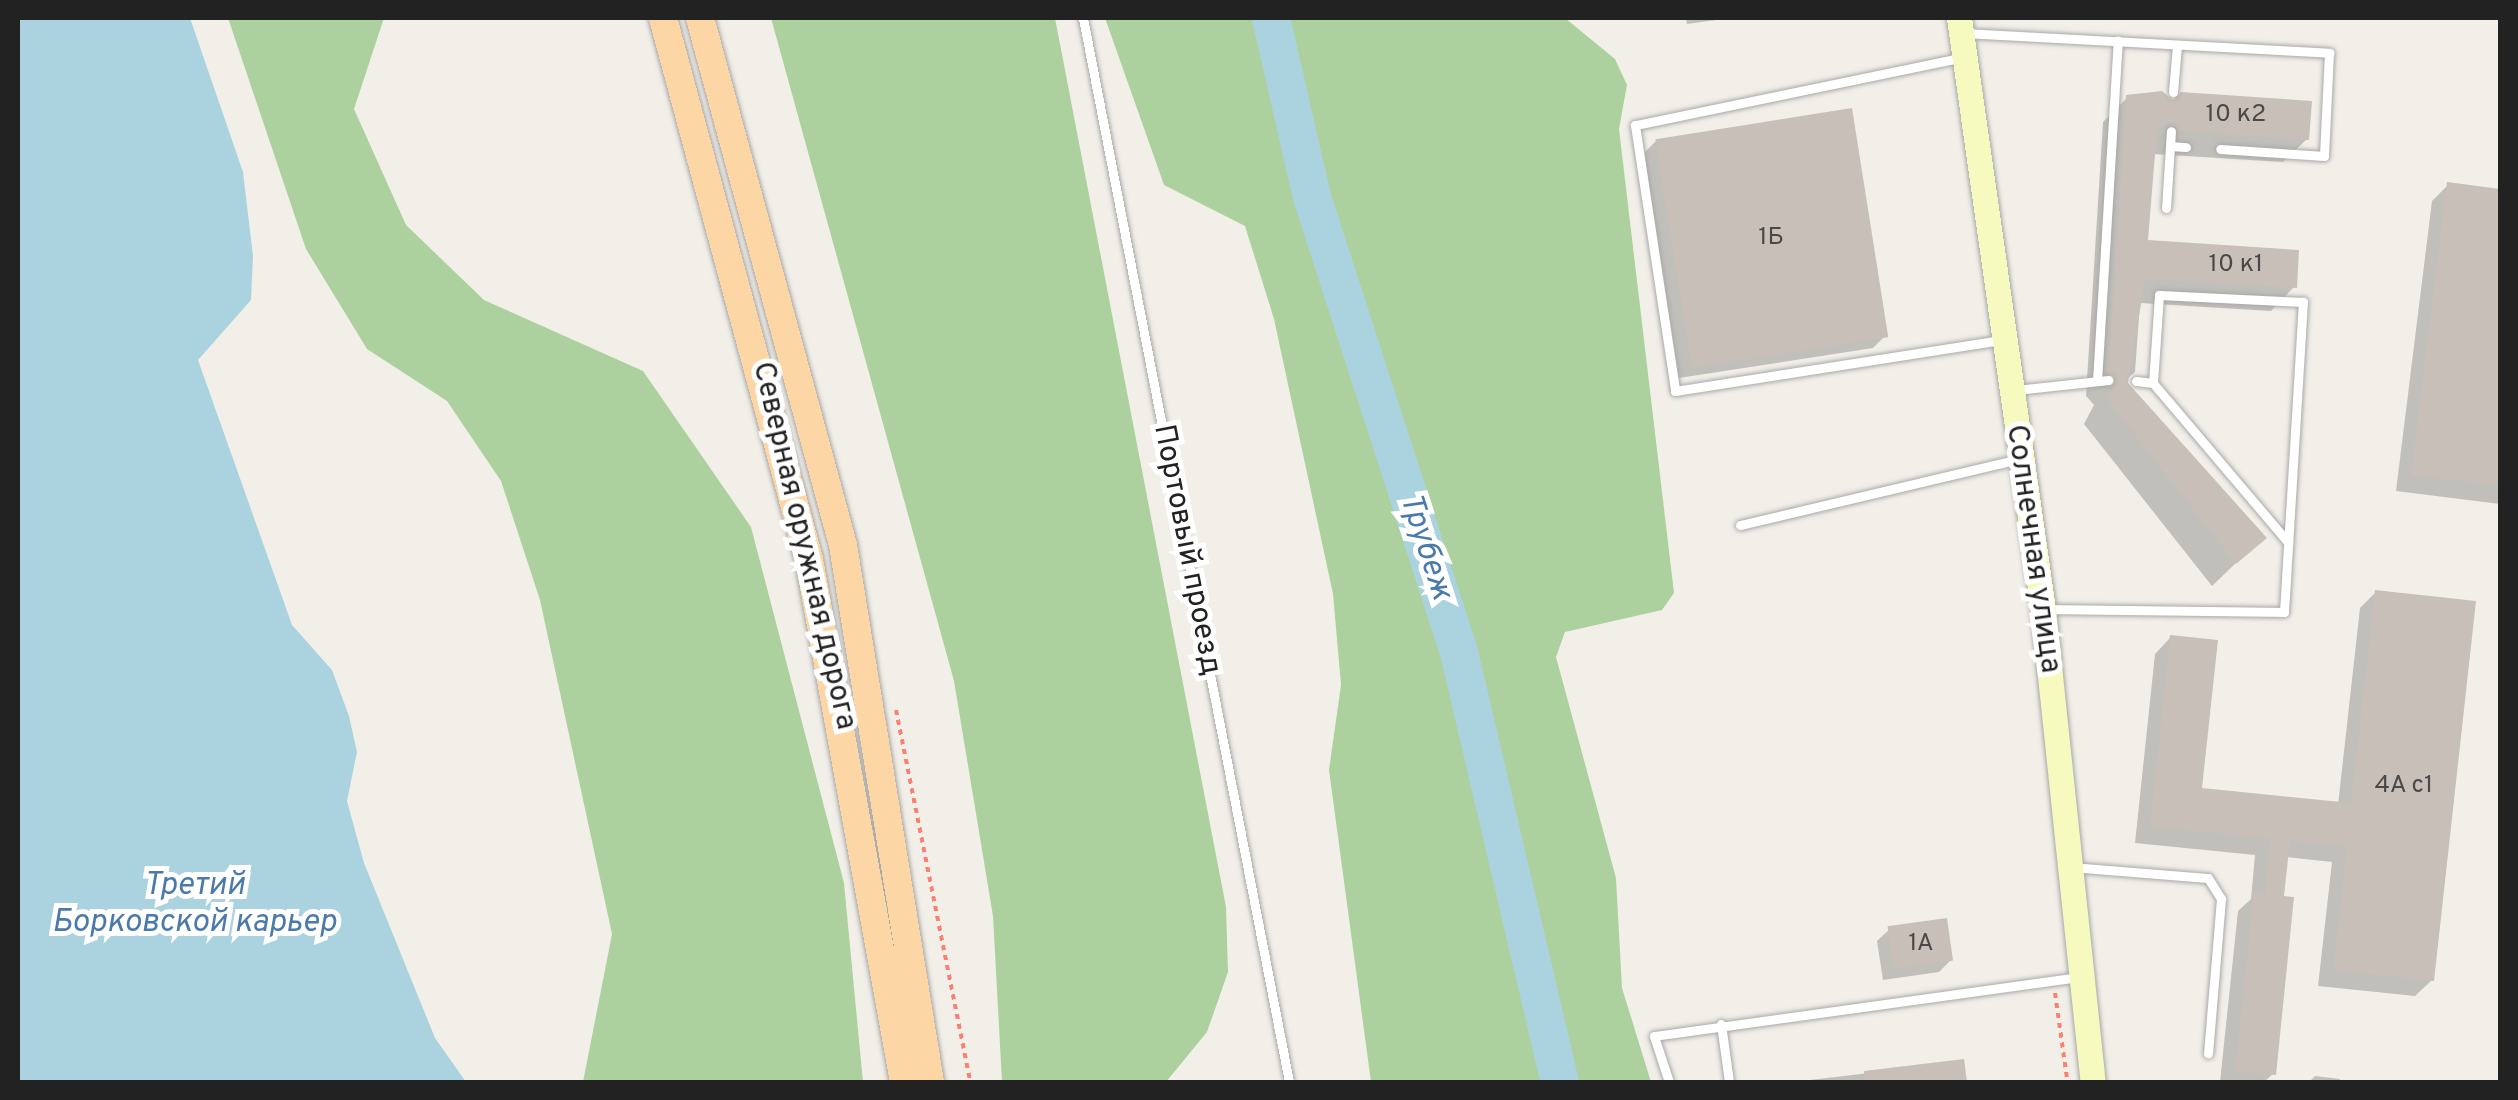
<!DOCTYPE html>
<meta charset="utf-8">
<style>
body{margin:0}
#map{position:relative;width:2518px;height:1100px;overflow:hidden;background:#f2efe9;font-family:Overpass,sans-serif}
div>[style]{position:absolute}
.forest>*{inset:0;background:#add19e}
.water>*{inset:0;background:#aad3df}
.shadow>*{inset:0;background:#0003}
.river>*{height:38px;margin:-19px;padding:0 19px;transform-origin:19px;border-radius:19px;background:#aad3df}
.building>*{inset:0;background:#c7bfb8;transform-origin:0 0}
.path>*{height:4px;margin-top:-2px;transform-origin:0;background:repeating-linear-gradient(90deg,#fa8072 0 5px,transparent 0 10px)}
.roads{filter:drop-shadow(0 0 2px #a9a9a9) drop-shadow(0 0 2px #a9a9a9)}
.service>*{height:9px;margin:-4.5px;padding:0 4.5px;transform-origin:4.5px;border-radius:4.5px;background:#fff}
.secondary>*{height:25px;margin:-12.5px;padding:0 12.5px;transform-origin:12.5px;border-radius:12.5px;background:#f7fabf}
.primary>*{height:28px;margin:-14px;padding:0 14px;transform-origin:14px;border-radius:14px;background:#fcd6a4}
span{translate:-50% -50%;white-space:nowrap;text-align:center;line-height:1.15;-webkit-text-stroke:10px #fff;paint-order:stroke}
.number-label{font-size:25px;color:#4b4948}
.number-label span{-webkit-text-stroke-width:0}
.street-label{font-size:30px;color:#222}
.water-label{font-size:32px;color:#4a7aab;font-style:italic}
.frame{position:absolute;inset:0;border:20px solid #222;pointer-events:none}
</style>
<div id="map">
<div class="forest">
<div style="clip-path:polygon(228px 18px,384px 18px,354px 109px,406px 225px,484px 300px,643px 371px,751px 527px,844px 883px,863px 1082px,583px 1082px,612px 934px,540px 600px,501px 481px,447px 401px,367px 349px,306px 249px)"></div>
<div style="clip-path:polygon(771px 18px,1055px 18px,1226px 907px,1228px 972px,1207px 1032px,1166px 1082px,1002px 1082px,993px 916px,954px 681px)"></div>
<div style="clip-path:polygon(1105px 18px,1565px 18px,1615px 59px,1627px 85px,1619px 129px,1674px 593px,1662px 610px,1565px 632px,1556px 657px,1616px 878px,1622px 988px,1651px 1082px,1371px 1082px,1329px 770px,1341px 685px,1333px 594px,1274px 319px,1245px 226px,1164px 185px)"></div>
</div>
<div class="water">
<div style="clip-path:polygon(18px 18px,190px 18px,243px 172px,253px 256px,251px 300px,198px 360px,292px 625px,332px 670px,349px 716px,357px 752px,347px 801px,364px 863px,435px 1038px,466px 1082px,18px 1082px)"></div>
</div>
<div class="shadow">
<div style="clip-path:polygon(1686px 18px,1731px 18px,1687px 24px)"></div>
<div style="clip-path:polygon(2127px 98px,2309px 103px,2307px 139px,2283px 162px,2153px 154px,2145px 242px,2294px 287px,2271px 311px,2140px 303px,2135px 372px,2125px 381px,2263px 537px,2212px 586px,2084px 424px,2094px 405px,2086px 396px,2103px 122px)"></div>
<div style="clip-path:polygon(1656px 141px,1885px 336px,1873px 348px,1679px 378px,1644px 153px)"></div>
<div style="clip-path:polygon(2448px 185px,2500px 191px,2500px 504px,2396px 491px,2432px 201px)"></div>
<div style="clip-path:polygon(2376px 592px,2432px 980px,2415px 996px,2318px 986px,2332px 862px,2286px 857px,2273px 1074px,2264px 1082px,2220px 1082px,2238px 911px,2251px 899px,2255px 855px,2135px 843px,2155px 654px,2171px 637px,2200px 790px,2338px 805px,2360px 608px)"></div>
<div style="clip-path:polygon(1890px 929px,1951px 960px,1939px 972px,1883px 980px,1877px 941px)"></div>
<div style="clip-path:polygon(1962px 1062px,1964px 1082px,1793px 1082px)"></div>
<div style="clip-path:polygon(2315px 1076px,2340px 1079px,2339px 1082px,2309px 1082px)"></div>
</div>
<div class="river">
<div style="left:1271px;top:18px;width:184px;rotate:77.1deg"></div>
<div style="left:1312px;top:197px;width:474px;rotate:72.1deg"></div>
<div style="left:1458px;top:648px;width:446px;rotate:76.8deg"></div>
</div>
<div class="building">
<div style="clip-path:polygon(2162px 91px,2173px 100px,2181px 92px,2312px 101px,2309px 140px,2179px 131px,2171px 123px,2157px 130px,2148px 240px,2299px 250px,2297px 288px,2145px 279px,2128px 383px,2267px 538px,2236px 564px,2107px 399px,2116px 380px,2108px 372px,2126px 95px)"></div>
<div style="left:1852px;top:108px;width:232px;height:199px;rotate:81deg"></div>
<div style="clip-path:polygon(2447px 182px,2500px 189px,2500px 486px,2411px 475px)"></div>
<div style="clip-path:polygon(2375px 590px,2476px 601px,2434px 981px,2333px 970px,2347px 846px,2290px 841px,2284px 896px,2294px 897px,2276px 1075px,2235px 1071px,2254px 892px,2265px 894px,2270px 839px,2150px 827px,2170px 635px,2218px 640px,2202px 788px,2351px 803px)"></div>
<div style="left:1947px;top:918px;width:43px;height:60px;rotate:82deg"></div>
<div style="clip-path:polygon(1964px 1059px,1967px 1082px,1864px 1082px,1864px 1071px)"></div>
</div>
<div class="path">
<div style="left:896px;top:710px;width:379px;rotate:78.7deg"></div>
<div style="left:2055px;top:993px;width:86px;rotate:82deg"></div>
</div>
<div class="roads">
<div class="service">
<div style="left:1083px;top:18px;width:1084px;rotate:79.04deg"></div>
<div style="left:1964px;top:33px;width:366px;rotate:3.1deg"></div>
<div style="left:2329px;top:53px;width:103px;rotate:92.8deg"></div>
<div style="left:2324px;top:156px;width:104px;rotate:-176.1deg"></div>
<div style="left:1964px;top:57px;width:336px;rotate:168.3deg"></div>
<div style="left:1635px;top:125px;width:269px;rotate:81.4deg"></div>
<div style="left:1675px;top:391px;width:330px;rotate:-8.9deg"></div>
<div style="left:2173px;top:92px;width:47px;rotate:-85.1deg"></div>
<div style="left:2170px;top:146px;width:16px;rotate:4deg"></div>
<div style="left:2166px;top:208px;width:77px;rotate:-86.3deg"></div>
<div style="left:2097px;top:381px;width:341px;rotate:-86.5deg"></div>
<div style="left:2136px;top:381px;width:17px;rotate:7deg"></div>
<div style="left:2153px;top:383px;width:209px;rotate:49.7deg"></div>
<div style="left:2016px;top:390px;width:93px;rotate:-6.2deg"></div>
<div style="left:1740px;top:525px;width:287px;rotate:-13.3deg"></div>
<div style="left:2046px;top:609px;width:238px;rotate:0.7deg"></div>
<div style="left:2284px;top:612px;width:311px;rotate:-86.5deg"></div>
<div style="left:2303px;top:302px;width:144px;rotate:-177.2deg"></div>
<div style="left:2159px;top:295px;width:88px;rotate:93.9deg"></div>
<div style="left:2071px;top:867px;width:137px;rotate:4.6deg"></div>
<div style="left:2208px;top:878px;width:25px;rotate:58deg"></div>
<div style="left:2221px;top:899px;width:155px;rotate:94.8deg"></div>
<div style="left:1721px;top:1024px;width:59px;rotate:82.1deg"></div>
<div style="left:1669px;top:1082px;width:48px;rotate:-108.1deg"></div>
<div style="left:1654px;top:1036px;width:430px;rotate:-7.9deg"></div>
</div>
<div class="secondary">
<div style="left:1959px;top:18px;width:597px;rotate:81.91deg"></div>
<div style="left:2043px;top:609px;width:476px;rotate:84deg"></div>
</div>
<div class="primary">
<div style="left:663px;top:18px;width:560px;rotate:74.9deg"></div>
<div style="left:809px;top:559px;width:532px;rotate:79.7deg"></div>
<div style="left:700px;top:18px;width:546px;rotate:74.82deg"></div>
<div style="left:843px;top:545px;width:544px;rotate:80.8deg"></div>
</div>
</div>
<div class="number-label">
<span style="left:2236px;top:115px">10 к2</span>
<span style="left:1771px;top:238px">1Б</span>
<span style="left:2236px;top:265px">10 к1</span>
<span style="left:2404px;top:786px">4А с1</span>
<span style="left:1921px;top:944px">1А</span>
</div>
<div class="street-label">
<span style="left:803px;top:546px;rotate:77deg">Северная оружная дорога</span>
<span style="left:2032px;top:549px;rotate:82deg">Солнечная улица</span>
<span style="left:1186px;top:550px;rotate:79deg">Портовый проезд</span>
</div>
<div class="water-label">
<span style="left:1425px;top:547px;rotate:72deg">Трубеж</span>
<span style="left:194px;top:905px">Третий<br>Борковской карьер</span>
</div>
<div class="frame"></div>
</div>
